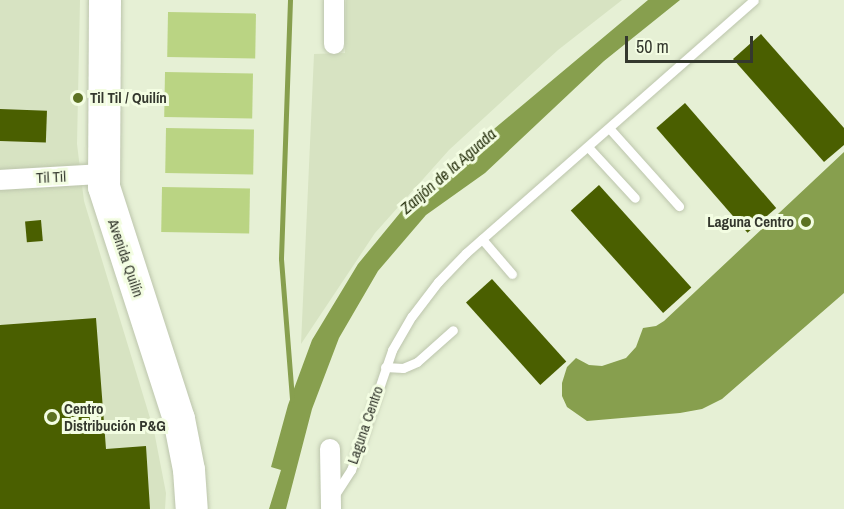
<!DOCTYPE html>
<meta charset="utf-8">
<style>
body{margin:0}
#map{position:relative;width:844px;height:509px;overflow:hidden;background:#e6f0d5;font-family:"Archivo Narrow",sans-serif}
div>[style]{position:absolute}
.built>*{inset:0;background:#d7e3c2}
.green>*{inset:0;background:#bad483;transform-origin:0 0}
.water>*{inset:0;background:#879f4e}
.stream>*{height:5px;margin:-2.5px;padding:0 2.5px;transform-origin:2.5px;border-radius:2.5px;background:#879f4e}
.building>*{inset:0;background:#4a5f00;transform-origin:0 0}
.roads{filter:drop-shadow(0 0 2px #bcc5ac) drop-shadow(0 0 2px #bcc5ac)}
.service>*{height:9px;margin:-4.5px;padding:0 4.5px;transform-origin:4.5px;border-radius:4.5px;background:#fff}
.minor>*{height:20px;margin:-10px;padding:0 10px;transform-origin:10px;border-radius:10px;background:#fff}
.primary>*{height:32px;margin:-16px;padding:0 16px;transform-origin:16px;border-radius:16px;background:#fff}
.dots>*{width:16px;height:16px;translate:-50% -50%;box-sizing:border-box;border:3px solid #f3fde2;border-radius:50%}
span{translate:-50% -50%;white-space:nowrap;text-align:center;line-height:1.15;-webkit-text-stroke:6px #f3fde2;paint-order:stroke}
.poi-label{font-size:15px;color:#34382e;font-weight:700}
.left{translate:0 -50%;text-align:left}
.right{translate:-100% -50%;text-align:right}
.street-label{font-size:15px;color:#34382e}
.water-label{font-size:16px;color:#252f0c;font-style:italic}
.scale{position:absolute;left:625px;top:36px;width:128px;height:27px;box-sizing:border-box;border:3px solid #34382e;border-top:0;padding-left:8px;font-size:18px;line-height:21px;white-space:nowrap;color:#34382e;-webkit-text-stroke:4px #f3fde2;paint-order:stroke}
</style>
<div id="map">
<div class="built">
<div style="clip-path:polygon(0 0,80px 0,77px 144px,84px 201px,154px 431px,166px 493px,165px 509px,0 509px)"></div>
<div style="clip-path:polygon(346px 0,622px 0,558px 50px,449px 150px,375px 233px,301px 344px,314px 54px,345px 53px)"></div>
</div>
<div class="green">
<div style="left:168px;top:12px;width:88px;height:45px;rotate:1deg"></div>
<div style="left:165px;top:72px;width:88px;height:45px;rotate:1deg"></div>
<div style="left:166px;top:128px;width:88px;height:45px;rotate:1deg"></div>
<div style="left:162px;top:187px;width:88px;height:45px;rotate:1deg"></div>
</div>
<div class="water">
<div style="clip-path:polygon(648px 0,680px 0,604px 61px,485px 173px,426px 215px,378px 271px,339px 338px,312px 409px,286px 509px,269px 509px,281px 470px,271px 467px,288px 405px,312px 340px,358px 264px,414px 196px)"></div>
<div style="clip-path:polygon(844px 152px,844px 293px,722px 399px,702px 409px,680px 413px,587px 421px,567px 407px,562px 396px,562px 383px,567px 367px,576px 358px,589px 365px,602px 366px,626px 358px,636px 347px,643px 328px,656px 326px,664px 321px)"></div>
</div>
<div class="stream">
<div style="left:290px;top:0;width:259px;rotate:92deg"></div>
<div style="left:281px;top:259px;width:141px;rotate:85.5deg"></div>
</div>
<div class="building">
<div style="clip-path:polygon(761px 34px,844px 128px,844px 145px,824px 162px,733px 59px)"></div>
<div style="left:685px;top:103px;width:139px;height:38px;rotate:49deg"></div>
<div style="left:0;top:109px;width:47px;height:32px;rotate:2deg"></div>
<div style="left:599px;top:185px;width:138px;height:38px;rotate:48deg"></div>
<div style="left:41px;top:220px;width:21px;height:16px;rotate:85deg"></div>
<div style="left:492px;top:279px;width:111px;height:35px;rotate:48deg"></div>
<div style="clip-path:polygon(96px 318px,106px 449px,146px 446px,150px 509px,0 509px,0 325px)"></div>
</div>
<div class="roads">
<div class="service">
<div style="left:609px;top:128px;width:105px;rotate:48.1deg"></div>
<div style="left:588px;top:147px;width:69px;rotate:47.3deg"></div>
<div style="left:482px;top:239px;width:46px;rotate:49.4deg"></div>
<div style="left:385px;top:367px;width:18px;rotate:3deg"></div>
<div style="left:403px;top:368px;width:15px;rotate:-23deg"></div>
<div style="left:417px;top:362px;width:48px;rotate:-41.6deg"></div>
<div style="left:334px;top:496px;width:31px;rotate:-57deg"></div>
<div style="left:351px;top:470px;width:127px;rotate:-71.1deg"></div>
<div style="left:392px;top:350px;width:39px;rotate:-60deg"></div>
<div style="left:412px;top:316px;width:43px;rotate:-52.6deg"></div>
<div style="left:438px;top:282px;width:40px;rotate:-46deg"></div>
<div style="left:466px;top:253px;width:383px;rotate:-41.3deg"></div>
</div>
<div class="minor">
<div style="left:334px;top:44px;width:44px;rotate:-90deg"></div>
<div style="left:0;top:180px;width:102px;rotate:-3.4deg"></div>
<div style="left:330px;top:449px;width:60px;rotate:89deg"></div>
</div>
<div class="primary">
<div style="left:105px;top:0;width:187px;rotate:90.3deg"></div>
<div style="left:104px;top:187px;width:244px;rotate:72.1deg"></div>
<div style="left:179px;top:419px;width:52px;rotate:78.9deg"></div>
<div style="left:189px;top:470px;width:39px;rotate:86deg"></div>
</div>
</div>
<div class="dots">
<div style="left:78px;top:98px;background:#5c7222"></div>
<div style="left:806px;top:222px;background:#5c7222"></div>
<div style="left:52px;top:417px;background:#5c7222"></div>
</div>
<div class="poi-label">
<span class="left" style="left:90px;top:98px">Til Til / Quilín</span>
<span class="right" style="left:794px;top:222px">Laguna Centro</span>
<span class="left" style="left:64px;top:417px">Centro<br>Distribución P&amp;G</span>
</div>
<div class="street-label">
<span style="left:51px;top:177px;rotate:-3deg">Til Til</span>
<span style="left:126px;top:258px;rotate:71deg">Avenida Quilín</span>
<span style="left:365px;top:425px;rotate:-71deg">Laguna Centro</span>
</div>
<div class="water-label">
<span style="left:448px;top:171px;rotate:-41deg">Zanjón de la Aguada</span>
</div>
<div class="scale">50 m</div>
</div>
